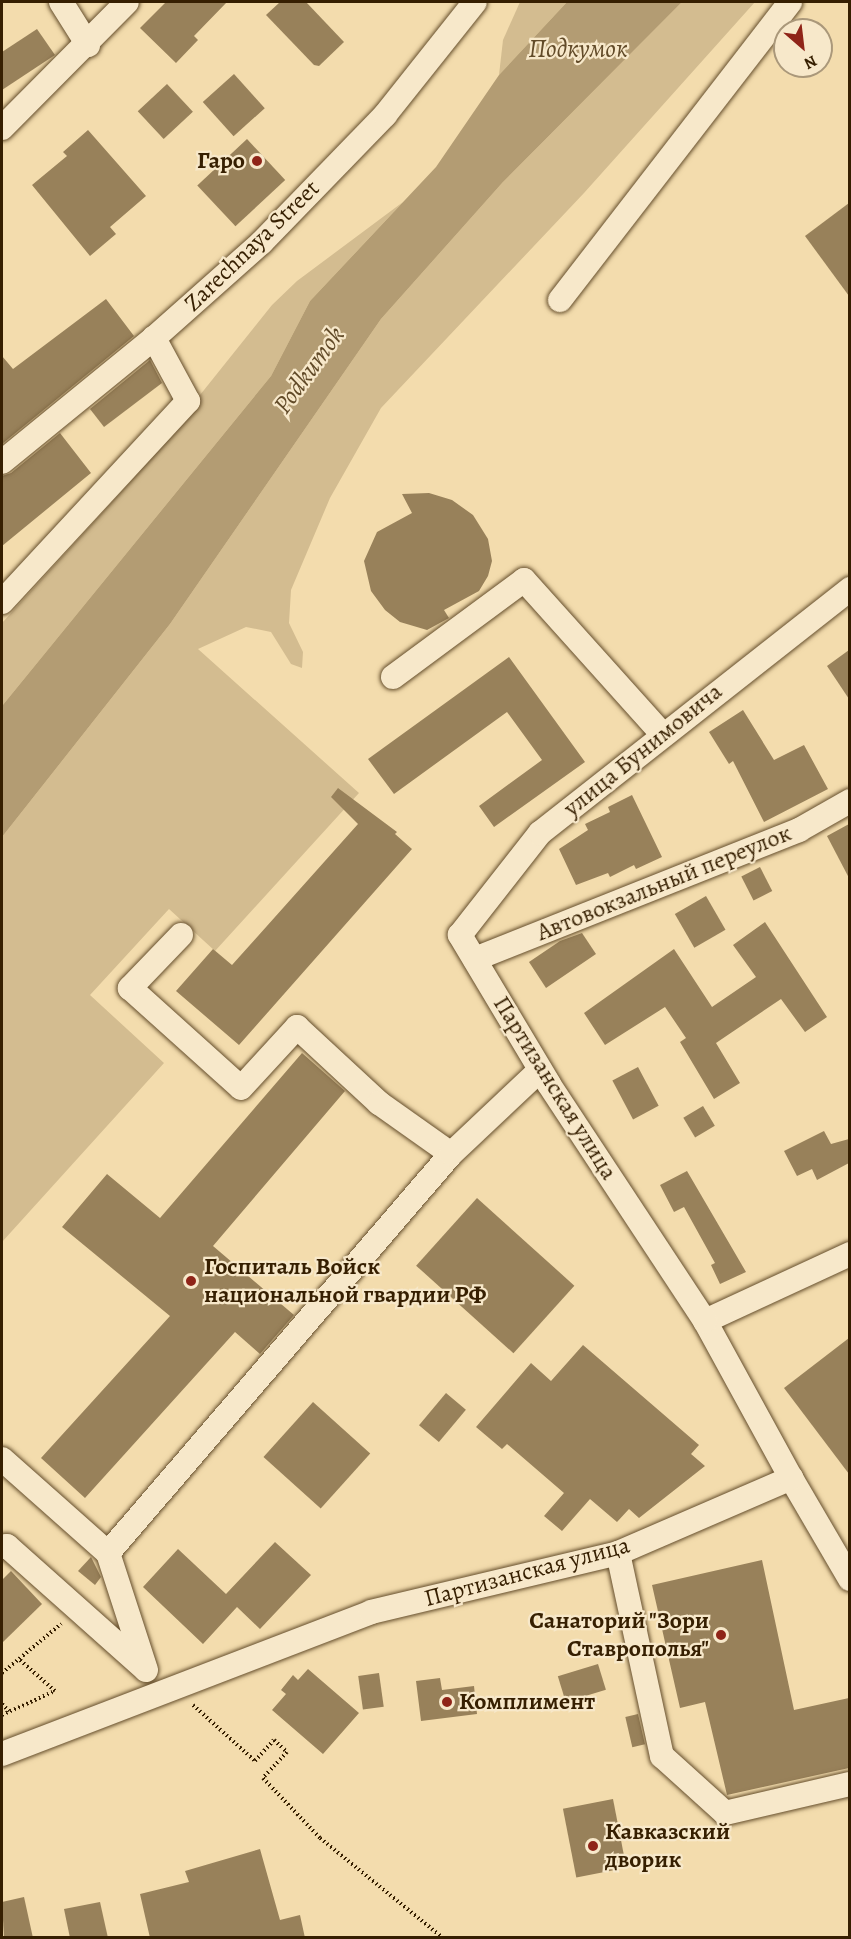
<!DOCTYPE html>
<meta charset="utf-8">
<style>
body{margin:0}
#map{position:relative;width:851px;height:1939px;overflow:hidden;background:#f3dcad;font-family:Alegreya,serif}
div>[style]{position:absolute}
.green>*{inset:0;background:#d3bc90}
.water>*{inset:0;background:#b39c73}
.building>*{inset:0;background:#98815a;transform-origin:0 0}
.path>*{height:4px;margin-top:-2px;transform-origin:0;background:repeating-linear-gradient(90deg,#361f01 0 1.5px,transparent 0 4.5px)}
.roads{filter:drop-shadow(0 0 2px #654e2c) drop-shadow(0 0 2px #654e2c)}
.minor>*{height:24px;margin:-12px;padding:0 12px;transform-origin:12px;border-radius:12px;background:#f7e8ca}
.dots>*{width:16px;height:16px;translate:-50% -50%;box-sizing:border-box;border:3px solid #f7e8ca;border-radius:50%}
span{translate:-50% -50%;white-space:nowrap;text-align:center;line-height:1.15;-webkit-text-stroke:4.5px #f7e8ca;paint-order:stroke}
.poi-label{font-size:24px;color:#361f01;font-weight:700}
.right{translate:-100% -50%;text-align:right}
.left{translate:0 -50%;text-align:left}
.street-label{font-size:24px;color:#361f01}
.water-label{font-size:26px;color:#624b29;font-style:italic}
.frame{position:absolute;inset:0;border:3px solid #361f01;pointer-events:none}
.north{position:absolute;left:773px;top:18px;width:60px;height:60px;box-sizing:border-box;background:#f7e8ca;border:2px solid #aa987a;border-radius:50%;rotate:152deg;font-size:16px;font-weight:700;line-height:24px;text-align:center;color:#361f01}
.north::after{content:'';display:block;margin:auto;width:21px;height:27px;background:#8f2418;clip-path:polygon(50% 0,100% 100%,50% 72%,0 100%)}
</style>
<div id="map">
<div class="green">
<div style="clip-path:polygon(520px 2px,567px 2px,499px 75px,503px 40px)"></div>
<div style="clip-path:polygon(682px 2px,755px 2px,584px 193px,381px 408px,330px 498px,291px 590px,289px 623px,303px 652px,302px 668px,291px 664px,271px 632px,246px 627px,198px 649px,359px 793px,215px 951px,169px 909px,90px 995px,164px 1063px,2px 1242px,2px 837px,170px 624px,381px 319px,503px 182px)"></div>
<div style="clip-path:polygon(403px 202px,310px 301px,271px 376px,2px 706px,2px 623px,132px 480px,272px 305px,297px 281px)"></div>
</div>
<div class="water">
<div style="clip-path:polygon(567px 2px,682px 2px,503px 182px,381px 319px,170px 624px,2px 837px,2px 706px,271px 376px,310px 301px,436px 167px,499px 75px)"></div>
</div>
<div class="building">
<div style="clip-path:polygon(166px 2px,227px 2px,194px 36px,198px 40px,176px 63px,140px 28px)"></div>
<div style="clip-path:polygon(280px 2px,306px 2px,344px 42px,319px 66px,314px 65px,266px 15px)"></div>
<div style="clip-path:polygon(37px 29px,55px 55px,2px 90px,2px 52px)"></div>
<div style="left:234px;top:74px;width:46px;height:42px;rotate:48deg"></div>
<div style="left:167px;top:84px;width:38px;height:40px;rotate:47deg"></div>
<div style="clip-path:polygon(88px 130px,146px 196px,110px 227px,116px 234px,90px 256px,32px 185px,67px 156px,63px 152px)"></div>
<div style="left:247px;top:139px;width:56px;height:68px;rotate:47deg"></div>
<div style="clip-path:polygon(849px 203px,849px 296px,805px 236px)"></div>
<div style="clip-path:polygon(106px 299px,134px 336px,2px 444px,2px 356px,13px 369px)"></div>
<div style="clip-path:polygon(150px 360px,162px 383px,104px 427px,90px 409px)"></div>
<div style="clip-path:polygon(60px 433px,91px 473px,2px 546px,2px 476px,11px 473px)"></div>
<div style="clip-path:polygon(429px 493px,452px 500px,473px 515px,488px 539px,492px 561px,488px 576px,479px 591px,444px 610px,449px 618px,427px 630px,400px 622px,385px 610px,371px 591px,364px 561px,377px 532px,412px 513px,402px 494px)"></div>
<div style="clip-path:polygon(849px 650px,849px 699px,827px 666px)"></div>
<div style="clip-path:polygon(509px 657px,585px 762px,494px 827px,479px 806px,542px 760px,507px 712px,394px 794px,368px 759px)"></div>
<div style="clip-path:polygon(743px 710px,774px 760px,804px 745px,828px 789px,764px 822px,733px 761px,729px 764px,709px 732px)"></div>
<div style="clip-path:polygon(338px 788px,397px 832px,395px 834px,412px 849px,239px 1045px,176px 991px,213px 949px,232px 965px,358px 824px,331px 797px)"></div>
<div style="clip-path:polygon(632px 795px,662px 857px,636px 869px,634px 865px,610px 877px,608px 873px,576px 885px,559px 849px,588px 830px,585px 824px,610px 812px,608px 807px)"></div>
<div style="clip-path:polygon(849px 824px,849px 878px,827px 836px)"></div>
<div style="left:760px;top:867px;width:27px;height:21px;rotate:63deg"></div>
<div style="left:706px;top:896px;width:39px;height:36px;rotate:60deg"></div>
<div style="clip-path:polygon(765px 922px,827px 1017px,805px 1032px,781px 999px,716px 1043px,740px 1083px,714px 1099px,680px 1042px,686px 1038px,665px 1007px,605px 1045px,584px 1013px,674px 949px,712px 1007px,756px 977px,733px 945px)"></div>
<div style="clip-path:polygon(582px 933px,596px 954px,546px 988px,529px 962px,560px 941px)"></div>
<div style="clip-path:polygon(302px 1053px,345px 1091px,213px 1246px,294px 1315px,260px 1354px,235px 1332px,85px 1498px,41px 1458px,170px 1316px,62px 1227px,107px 1174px,160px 1218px)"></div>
<div style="left:638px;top:1067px;width:44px;height:29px;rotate:62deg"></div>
<div style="left:703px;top:1106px;width:23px;height:23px;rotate:59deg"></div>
<div style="clip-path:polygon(824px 1131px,831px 1144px,849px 1139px,849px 1163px,817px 1180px,812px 1169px,797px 1176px,784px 1151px)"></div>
<div style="clip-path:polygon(687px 1171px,746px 1272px,720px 1284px,711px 1265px,715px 1263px,684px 1207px,674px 1212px,660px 1185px)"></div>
<div style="left:477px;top:1198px;width:131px;height:91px;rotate:42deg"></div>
<div style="clip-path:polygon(849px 1338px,849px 1474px,784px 1388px)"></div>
<div style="clip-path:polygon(583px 1345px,699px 1445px,691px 1454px,705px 1466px,639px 1518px,629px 1509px,617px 1522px,590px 1499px,562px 1531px,544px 1516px,564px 1493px,507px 1444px,502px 1449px,476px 1427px,531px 1363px,551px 1381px)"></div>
<div style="left:446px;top:1393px;width:26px;height:42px;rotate:40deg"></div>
<div style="left:313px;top:1402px;width:77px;height:74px;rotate:42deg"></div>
<div style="clip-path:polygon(275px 1542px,311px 1575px,260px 1629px,237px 1607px,203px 1644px,143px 1587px,178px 1549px,226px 1594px)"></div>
<div style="clip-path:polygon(91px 1557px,101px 1577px,95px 1585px,78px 1571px)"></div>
<div style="clip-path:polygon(762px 1560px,794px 1710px,849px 1698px,849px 1768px,727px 1795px,705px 1702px,680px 1708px,652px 1585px)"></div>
<div style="clip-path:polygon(11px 1571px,42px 1604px,2px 1643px,2px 1580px)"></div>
<div style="left:598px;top:1664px;width:27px;height:42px;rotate:73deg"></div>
<div style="clip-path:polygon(308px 1669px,359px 1713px,323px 1754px,272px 1710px,286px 1694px,281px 1690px,293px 1675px,298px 1680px)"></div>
<div style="left:379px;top:1673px;width:34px;height:21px;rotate:82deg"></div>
<div style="clip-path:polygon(440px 1678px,442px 1690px,474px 1686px,477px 1714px,421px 1721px,416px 1681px)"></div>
<div style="left:638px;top:1714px;width:31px;height:13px;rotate:77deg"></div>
<div style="left:613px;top:1799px;width:70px;height:51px;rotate:79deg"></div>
<div style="clip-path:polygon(260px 1849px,280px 1920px,300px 1915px,305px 1938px,150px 1938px,140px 1894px,189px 1882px,185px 1871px)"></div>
<div style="clip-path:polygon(24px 1897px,33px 1938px,4px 1938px,2px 1902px)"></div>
<div style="clip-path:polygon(100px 1902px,108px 1938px,70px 1938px,64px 1909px)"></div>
</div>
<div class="path">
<div style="left:2px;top:1673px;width:77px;rotate:-39.7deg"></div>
<div style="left:2px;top:1704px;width:10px;rotate:45deg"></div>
<div style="left:193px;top:1705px;width:84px;rotate:42.1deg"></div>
<div style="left:255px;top:1761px;width:28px;rotate:-48deg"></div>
<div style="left:274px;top:1740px;width:18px;rotate:43deg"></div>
<div style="left:287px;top:1752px;width:35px;rotate:133deg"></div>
<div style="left:263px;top:1778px;width:83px;rotate:46.5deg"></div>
<div style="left:320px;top:1838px;width:159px;rotate:39.1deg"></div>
<div style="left:2px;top:1715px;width:58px;rotate:-24.4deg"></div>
<div style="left:55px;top:1691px;width:48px;rotate:-138.4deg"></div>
</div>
<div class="roads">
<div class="minor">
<div style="left:61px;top:2px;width:51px;rotate:57.9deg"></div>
<div style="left:2px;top:128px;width:177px;rotate:-45.2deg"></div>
<div style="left:560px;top:300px;width:376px;rotate:-52.3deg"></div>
<div style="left:2px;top:462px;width:196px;rotate:-39.2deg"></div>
<div style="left:154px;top:338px;width:144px;rotate:-41.6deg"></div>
<div style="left:262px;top:242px;width:177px;rotate:-45.9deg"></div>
<div style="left:385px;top:115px;width:144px;rotate:-51.5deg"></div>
<div style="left:2px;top:602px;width:274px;rotate:-47.2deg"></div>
<div style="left:188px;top:401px;width:72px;rotate:-118.4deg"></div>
<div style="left:393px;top:677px;width:163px;rotate:-36.5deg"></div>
<div style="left:524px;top:580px;width:207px;rotate:48.1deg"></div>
<div style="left:181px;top:935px;width:74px;rotate:133.9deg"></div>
<div style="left:130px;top:988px;width:149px;rotate:42deg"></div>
<div style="left:241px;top:1088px;width:83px;rotate:-47.4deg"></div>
<div style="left:297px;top:1027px;width:112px;rotate:42.8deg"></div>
<div style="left:379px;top:1103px;width:88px;rotate:35.3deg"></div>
<div style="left:475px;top:959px;width:349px;rotate:-21.7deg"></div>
<div style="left:799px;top:830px;width:59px;rotate:-29.6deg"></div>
<div style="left:705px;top:1321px;width:160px;rotate:-24.8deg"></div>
<div style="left:2px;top:1459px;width:142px;rotate:41.6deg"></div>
<div style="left:791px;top:1478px;width:117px;rotate:59.7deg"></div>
<div style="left:2px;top:1547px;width:5px;rotate:-11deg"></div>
<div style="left:7px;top:1546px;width:185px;rotate:41.7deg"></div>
<div style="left:618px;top:1553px;width:208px;rotate:77.8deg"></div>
<div style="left:662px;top:1756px;width:85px;rotate:42.1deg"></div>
<div style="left:725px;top:1813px;width:128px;rotate:-13.1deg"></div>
<div style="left:146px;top:1670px;width:123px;rotate:-108deg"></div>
<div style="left:108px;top:1553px;width:526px;rotate:-49.32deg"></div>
<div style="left:451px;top:1154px;width:122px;rotate:-43.3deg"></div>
<div style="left:2px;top:1754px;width:395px;rotate:-21deg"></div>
<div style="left:371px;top:1612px;width:254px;rotate:-13.4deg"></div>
<div style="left:618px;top:1553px;width:189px;rotate:-23.4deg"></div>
<div style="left:791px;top:1478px;width:179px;rotate:-118.7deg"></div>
<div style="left:705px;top:1321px;width:284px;rotate:-123.4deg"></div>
<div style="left:549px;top:1084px;width:174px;rotate:-120.9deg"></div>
<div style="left:460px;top:935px;width:130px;rotate:-51.9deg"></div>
<div style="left:540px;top:833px;width:395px;rotate:-38.2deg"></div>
</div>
</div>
<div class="dots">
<div style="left:257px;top:161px;background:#8f2418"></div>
<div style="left:191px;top:1281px;background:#8f2418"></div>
<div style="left:721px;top:1635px;background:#8f2418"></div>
<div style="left:447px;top:1702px;background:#8f2418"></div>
<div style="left:593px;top:1846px;background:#8f2418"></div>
</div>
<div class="poi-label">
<span class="right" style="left:245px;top:161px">Гаро</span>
<span class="left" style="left:204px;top:1281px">Госпиталь Войск<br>национальной гвардии РФ</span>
<span class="right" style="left:709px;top:1635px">Санаторий "Зори<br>Ставрополья"</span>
<span class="left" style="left:459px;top:1702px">Комплимент</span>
<span class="left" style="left:605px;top:1846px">Кавказский<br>дворик</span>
</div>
<div class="street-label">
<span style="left:252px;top:246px;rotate:-44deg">Zarechnaya Street</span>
<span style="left:643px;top:750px;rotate:-39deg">улица Бунимовича</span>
<span style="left:664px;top:883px;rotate:-22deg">Автовокзальный переулок</span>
<span style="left:555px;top:1088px;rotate:58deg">Партизанская улица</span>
<span style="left:527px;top:1572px;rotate:-15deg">Партизанская улица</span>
</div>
<div class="water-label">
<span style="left:578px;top:49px">Подкумок</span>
<span style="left:309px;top:370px;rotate:-54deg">Podkumok</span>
</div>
<div class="frame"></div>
<div class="north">N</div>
</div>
